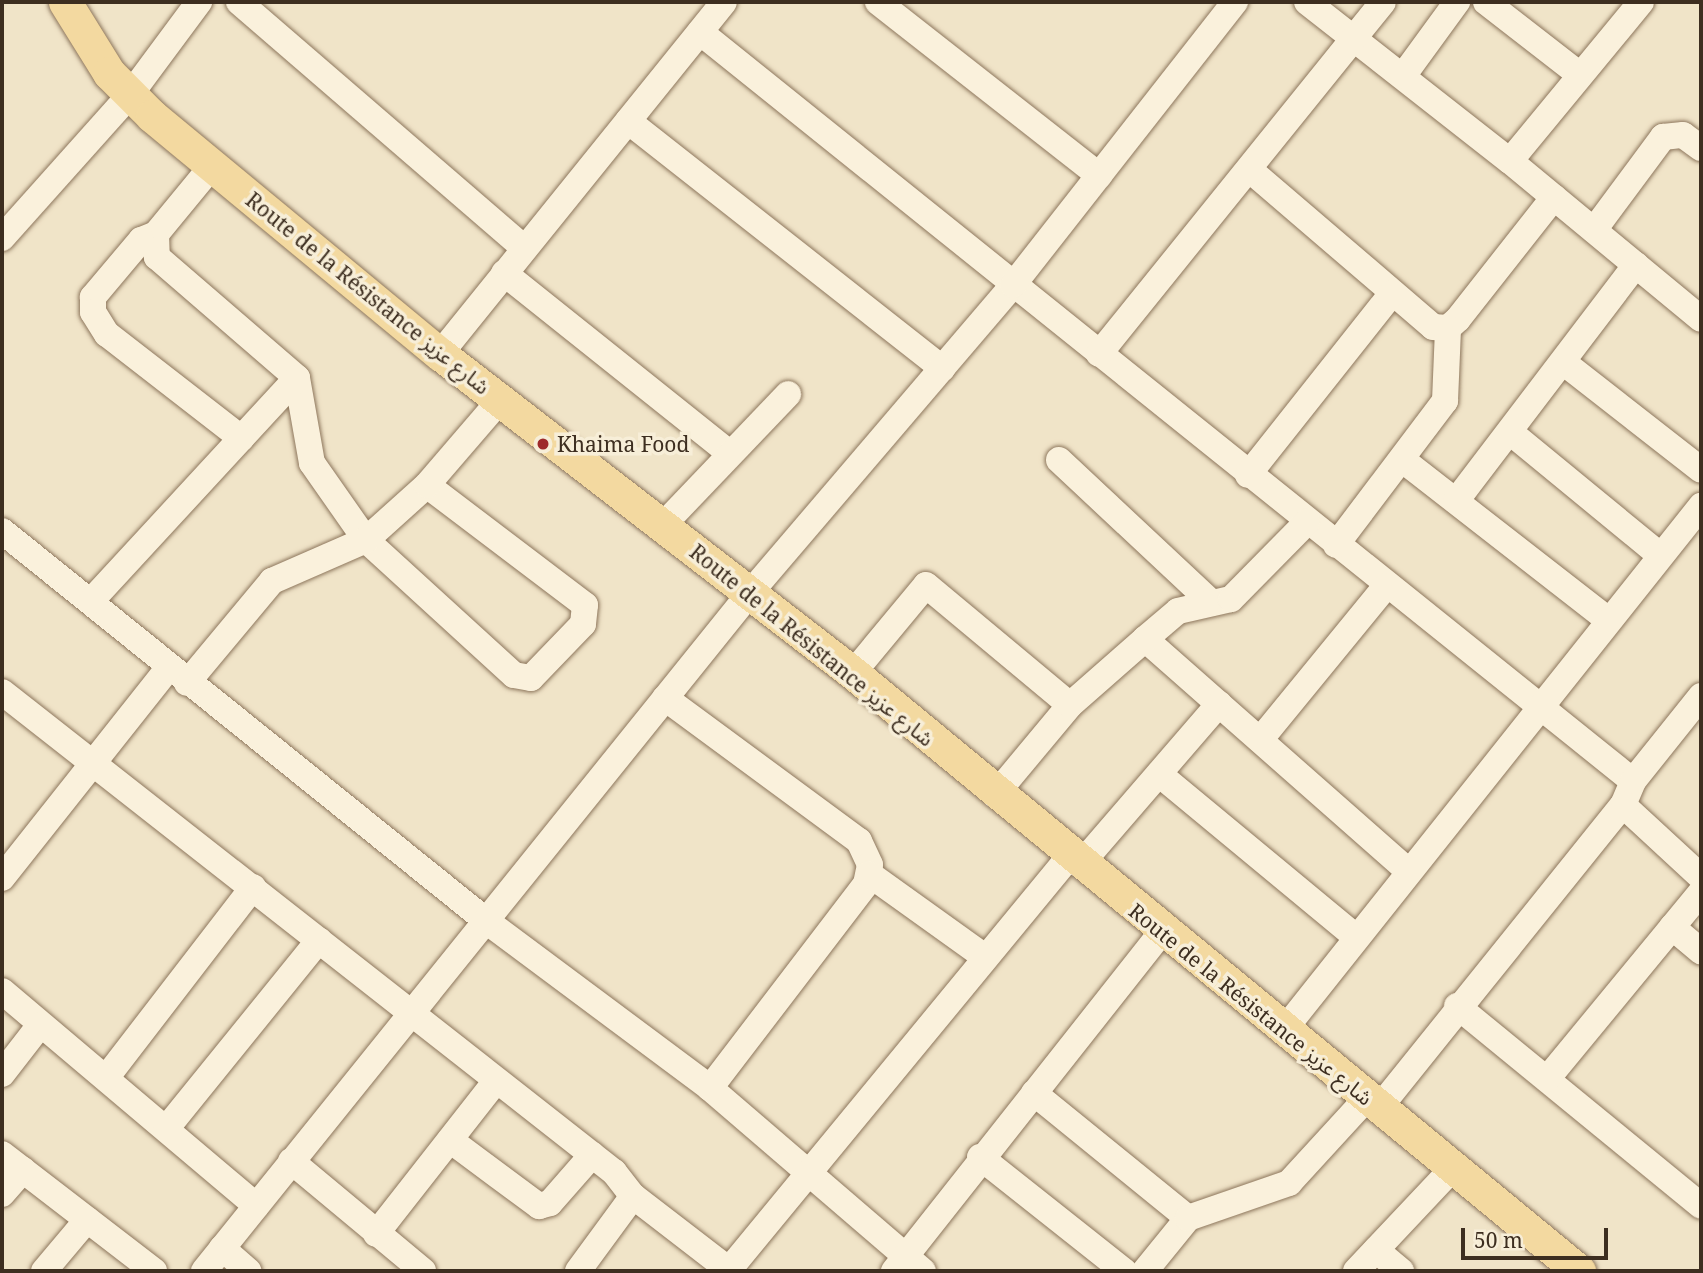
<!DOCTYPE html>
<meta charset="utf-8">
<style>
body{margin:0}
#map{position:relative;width:1703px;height:1273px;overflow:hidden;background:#f0e4c8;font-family:"Noto Serif","Noto Sans Arabic",serif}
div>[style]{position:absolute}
.roads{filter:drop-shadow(0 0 2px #8d765c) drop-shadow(0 0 2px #8d765c)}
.minor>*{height:26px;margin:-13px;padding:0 13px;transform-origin:13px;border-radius:13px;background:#faf1dc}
.major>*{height:33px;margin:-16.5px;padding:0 16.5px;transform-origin:16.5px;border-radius:16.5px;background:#f3d9a0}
.dots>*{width:19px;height:19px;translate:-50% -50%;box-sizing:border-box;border:4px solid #f7eed8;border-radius:50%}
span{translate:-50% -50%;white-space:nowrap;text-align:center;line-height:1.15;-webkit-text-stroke:7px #f7eed8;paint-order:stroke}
.street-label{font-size:21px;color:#3d2e20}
.poi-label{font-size:21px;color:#3d2e20}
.left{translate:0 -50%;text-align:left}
.frame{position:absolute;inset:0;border:4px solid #3d2e20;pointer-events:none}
.scale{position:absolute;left:1461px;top:1228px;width:147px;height:32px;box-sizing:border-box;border:4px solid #3d2e20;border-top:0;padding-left:9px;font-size:21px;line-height:24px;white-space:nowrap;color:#3d2e20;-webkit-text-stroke:5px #f7eed8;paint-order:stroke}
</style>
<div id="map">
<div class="roads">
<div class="minor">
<div style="left:239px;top:2px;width:376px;rotate:40.8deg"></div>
<div style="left:878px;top:2px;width:281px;rotate:38.1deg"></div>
<div style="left:1307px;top:2px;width:258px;rotate:38.1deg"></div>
<div style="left:1510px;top:161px;width:206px;rotate:-50.5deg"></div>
<div style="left:1486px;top:2px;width:119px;rotate:37.8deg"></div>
<div style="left:700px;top:32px;width:1196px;rotate:38.76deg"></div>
<div style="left:1403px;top:76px;width:92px;rotate:-53.9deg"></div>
<div style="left:628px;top:121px;width:400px;rotate:38.2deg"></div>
<div style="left:1510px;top:161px;width:248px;rotate:39.6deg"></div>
<div style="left:212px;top:166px;width:88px;rotate:129.5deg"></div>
<div style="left:156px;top:234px;width:23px;rotate:88deg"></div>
<div style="left:157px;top:257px;width:185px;rotate:40.8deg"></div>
<div style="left:297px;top:378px;width:86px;rotate:80deg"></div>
<div style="left:312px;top:463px;width:94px;rotate:55deg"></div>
<div style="left:366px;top:540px;width:200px;rotate:42.4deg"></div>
<div style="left:514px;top:675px;width:17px;rotate:10deg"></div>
<div style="left:531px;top:678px;width:75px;rotate:-46.1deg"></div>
<div style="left:583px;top:624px;width:19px;rotate:-84deg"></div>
<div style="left:585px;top:605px;width:198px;rotate:-142.8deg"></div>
<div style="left:1250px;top:170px;width:241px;rotate:40.6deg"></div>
<div style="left:1433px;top:327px;width:15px;rotate:4deg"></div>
<div style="left:1448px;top:328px;width:13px;rotate:-42deg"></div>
<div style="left:1458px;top:319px;width:155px;rotate:-51.8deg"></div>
<div style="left:1594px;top:230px;width:116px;rotate:-53.4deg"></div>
<div style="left:1663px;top:137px;width:20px;rotate:-6deg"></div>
<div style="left:1683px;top:135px;width:22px;rotate:36deg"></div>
<div style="left:156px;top:234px;width:16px;rotate:158deg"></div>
<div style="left:141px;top:240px;width:75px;rotate:130.1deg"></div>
<div style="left:93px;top:297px;width:15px;rotate:90deg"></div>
<div style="left:93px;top:312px;width:26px;rotate:58deg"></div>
<div style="left:107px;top:334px;width:170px;rotate:37.8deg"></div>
<div style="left:2px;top:238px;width:192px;rotate:-48.2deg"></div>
<div style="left:130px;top:95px;width:116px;rotate:-53.4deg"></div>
<div style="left:504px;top:273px;width:287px;rotate:38.6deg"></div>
<div style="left:440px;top:354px;width:452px;rotate:-51.1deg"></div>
<div style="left:1099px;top:354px;width:452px;rotate:-51.1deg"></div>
<div style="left:1563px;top:362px;width:175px;rotate:38deg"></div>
<div style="left:1510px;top:432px;width:194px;rotate:39.4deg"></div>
<div style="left:1059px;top:460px;width:209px;rotate:43.1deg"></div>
<div style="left:1404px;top:461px;width:257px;rotate:37.9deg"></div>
<div style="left:1248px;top:475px;width:232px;rotate:-51.6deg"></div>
<div style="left:1456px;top:501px;width:297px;rotate:-52.7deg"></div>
<div style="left:663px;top:525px;width:181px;rotate:-46.3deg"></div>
<div style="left:2px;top:531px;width:625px;rotate:38.83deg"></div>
<div style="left:489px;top:923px;width:276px;rotate:36.7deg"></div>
<div style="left:710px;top:1088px;width:281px;rotate:40.7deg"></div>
<div style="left:1336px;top:545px;width:181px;rotate:-52.9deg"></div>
<div style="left:1445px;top:401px;width:73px;rotate:-87.6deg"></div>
<div style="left:92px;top:600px;width:302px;rotate:-47.3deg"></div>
<div style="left:1145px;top:639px;width:351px;rotate:41.4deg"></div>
<div style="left:853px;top:673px;width:114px;rotate:-50.3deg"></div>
<div style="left:926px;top:585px;width:187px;rotate:39.8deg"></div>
<div style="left:187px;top:683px;width:133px;rotate:-50.2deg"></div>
<div style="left:272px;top:581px;width:103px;rotate:-23.6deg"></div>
<div style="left:366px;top:540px;width:82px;rotate:-42deg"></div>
<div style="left:427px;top:485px;width:112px;rotate:-49.3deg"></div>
<div style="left:2px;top:692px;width:778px;rotate:38.11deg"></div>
<div style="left:614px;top:1172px;width:31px;rotate:52deg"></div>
<div style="left:633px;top:1196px;width:121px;rotate:37.6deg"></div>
<div style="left:665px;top:698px;width:241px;rotate:36.4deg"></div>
<div style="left:859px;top:841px;width:26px;rotate:65deg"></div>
<div style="left:870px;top:865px;width:19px;rotate:102deg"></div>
<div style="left:866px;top:884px;width:257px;rotate:127.4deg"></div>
<div style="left:1260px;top:740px;width:199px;rotate:-50.7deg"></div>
<div style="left:1159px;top:774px;width:254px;rotate:39.6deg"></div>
<div style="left:995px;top:795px;width:117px;rotate:-50.2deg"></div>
<div style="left:1070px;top:705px;width:100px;rotate:-41.3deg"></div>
<div style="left:1145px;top:639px;width:43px;rotate:-40.3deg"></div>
<div style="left:1178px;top:611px;width:54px;rotate:-12.8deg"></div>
<div style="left:1231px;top:599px;width:108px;rotate:-45.4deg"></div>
<div style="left:1623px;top:805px;width:106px;rotate:42.7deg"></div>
<div style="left:1080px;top:865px;width:213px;rotate:-49.2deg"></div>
<div style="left:869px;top:874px;width:143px;rotate:35.6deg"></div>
<div style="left:2px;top:878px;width:270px;rotate:-51.6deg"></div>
<div style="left:1672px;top:927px;width:38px;rotate:40deg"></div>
<div style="left:2px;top:991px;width:333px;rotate:40.2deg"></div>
<div style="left:1457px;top:1006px;width:315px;rotate:39.3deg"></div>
<div style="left:1284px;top:1030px;width:670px;rotate:-51.49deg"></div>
<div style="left:2px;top:1074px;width:62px;rotate:-52.2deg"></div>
<div style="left:106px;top:1078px;width:241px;rotate:-52.4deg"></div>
<div style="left:1547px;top:1079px;width:242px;rotate:-50.5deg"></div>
<div style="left:1034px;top:1093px;width:198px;rotate:39.1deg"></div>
<div style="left:1379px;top:1108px;width:389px;rotate:-51.2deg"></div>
<div style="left:1623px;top:805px;width:26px;rotate:-67deg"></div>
<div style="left:1633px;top:781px;width:109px;rotate:-51.3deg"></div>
<div style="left:166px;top:1129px;width:243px;rotate:-51deg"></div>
<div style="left:450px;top:1140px;width:111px;rotate:36.6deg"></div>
<div style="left:539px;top:1206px;width:11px;rotate:-15deg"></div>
<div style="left:550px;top:1203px;width:64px;rotate:-48.8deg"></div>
<div style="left:2px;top:1154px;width:192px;rotate:37.6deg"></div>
<div style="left:980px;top:1157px;width:184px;rotate:38.4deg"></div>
<div style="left:291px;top:1161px;width:172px;rotate:39.8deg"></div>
<div style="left:2px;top:1194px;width:32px;rotate:-49deg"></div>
<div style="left:376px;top:1234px;width:194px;rotate:-51.9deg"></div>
<div style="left:222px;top:1248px;width:35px;rotate:41deg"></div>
<div style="left:1376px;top:1250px;width:33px;rotate:40deg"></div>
<div style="left:44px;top:1271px;width:67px;rotate:-49.9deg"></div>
<div style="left:204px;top:1271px;width:871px;rotate:-51.16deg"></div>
<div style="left:750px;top:593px;width:405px;rotate:-49.5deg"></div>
<div style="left:1013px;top:285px;width:360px;rotate:-51.9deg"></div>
<div style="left:578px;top:1271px;width:93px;rotate:-53.7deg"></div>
<div style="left:728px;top:1271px;width:536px;rotate:-50.52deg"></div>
<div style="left:894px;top:1271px;width:432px;rotate:-51.7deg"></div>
<div style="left:1145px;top:1271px;width:68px;rotate:-50.9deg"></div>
<div style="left:1188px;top:1218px;width:107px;rotate:-19.1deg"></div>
<div style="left:1289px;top:1183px;width:115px;rotate:-47.5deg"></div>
<div style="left:1356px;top:1271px;width:143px;rotate:-46.7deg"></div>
</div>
<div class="major">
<div style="left:65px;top:2px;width:84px;rotate:58.2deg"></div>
<div style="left:109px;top:73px;width:61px;rotate:45deg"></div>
<div style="left:152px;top:116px;width:374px;rotate:39.6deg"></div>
<div style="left:440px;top:354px;width:522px;rotate:37.68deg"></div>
<div style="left:853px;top:673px;width:941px;rotate:39.48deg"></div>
</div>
</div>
<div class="dots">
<div style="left:543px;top:444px;background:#9e2a2b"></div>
</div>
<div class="street-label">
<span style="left:368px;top:293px;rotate:39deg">Route de la Résistance شارع عزيز</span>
<span style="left:812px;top:645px;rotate:39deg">Route de la Résistance شارع عزيز</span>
<span style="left:1251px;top:1004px;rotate:39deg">Route de la Résistance شارع عزيز</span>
</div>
<div class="poi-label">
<span class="left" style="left:557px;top:444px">Khaima Food</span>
</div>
<div class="frame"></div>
<div class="scale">50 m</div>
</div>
